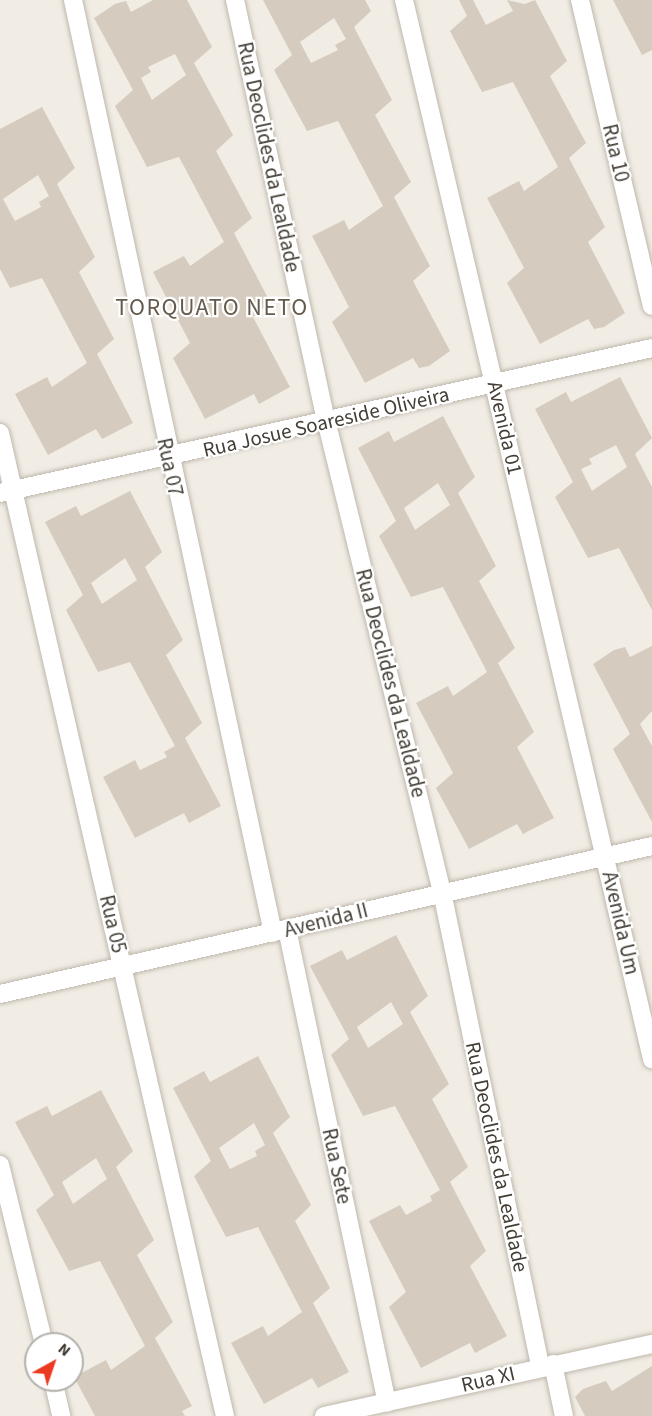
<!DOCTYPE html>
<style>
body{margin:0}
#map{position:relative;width:652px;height:1416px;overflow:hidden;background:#f1ede5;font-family:"Source Sans 3",sans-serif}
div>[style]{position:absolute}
.building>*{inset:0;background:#d5cbbe}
.roads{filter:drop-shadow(0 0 2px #bfb7ac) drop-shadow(0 0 2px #bfb7ac)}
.minor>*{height:18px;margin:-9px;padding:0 9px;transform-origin:9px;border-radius:9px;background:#fff}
span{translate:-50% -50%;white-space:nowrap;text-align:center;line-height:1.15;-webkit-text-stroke:4.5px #fff;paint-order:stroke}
.street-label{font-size:21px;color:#433d35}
.quarter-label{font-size:24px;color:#655b4d;letter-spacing:1.5px}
.north{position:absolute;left:24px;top:1332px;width:60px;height:60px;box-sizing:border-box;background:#fff;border:2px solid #b4b1ae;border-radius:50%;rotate:40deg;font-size:16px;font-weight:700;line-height:24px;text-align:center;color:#433d35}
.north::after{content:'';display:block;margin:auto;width:21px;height:27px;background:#eb3922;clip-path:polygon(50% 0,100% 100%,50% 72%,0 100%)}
</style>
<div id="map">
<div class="building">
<div style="clip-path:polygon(evenodd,153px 0,187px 0,212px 47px,194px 63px,233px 135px,216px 151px,252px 218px,234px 233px,270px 302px,253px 317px,290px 387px,259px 404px,254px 394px,205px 419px,173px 358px,190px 343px,153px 272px,184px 256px,190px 266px,224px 242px,179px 157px,147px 167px,115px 106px,133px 90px,94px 18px,115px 4px,126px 1px,131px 12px,153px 0,175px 54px,186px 75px,152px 100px,141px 78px,151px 72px,148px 67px,175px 54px)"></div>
<div style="clip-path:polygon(evenodd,263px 0,365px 0,371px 11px,354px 27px,392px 100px,375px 115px,411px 182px,394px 197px,430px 266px,413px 281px,450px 351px,429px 366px,419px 368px,413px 358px,365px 383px,332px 322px,349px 307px,312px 236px,344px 220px,349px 230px,383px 206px,338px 121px,307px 131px,274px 70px,292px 55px,263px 0,334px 18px,346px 39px,335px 45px,338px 50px,311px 63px,300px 42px,334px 18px)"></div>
<div style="clip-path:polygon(459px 0,473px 0,486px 25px,513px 11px,507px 0,525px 4px,535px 0,567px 61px,550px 76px,586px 143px,569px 158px,605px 227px,588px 242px,625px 313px,604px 327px,594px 329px,588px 319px,540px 344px,507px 283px,524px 268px,487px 198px,519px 181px,524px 191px,558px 167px,513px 82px,482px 92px,450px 31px,467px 16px)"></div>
<div style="clip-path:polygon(613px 0,652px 0,652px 50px,642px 55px)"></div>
<div style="clip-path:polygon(evenodd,42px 107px,75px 168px,57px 184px,95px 257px,79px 272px,114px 339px,97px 354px,133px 423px,102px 439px,96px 429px,48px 455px,15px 394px,47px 377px,52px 387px,87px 363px,42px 278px,10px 288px,0 269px,0 129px,42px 107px,38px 175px,49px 196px,39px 202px,41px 207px,15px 221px,3px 199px,38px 175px)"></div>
<div style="clip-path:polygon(evenodd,620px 377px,652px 438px,635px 454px,652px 487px,652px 610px,619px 548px,588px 558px,555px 497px,573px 482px,535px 409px,566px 392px,571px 402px,620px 377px,616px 445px,627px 467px,592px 491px,581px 469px,592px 464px,589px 459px,616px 445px)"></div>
<div style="clip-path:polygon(evenodd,443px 416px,475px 477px,458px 493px,496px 566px,479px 581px,515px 648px,498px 663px,534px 732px,517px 747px,554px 818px,523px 834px,517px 824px,469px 849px,436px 788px,453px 773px,416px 703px,448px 686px,453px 696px,487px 672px,443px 587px,411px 597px,379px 536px,396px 521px,358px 448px,389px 431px,394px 442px,443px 416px,438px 483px,450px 505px,415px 530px,404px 508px,438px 483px)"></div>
<div style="clip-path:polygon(evenodd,130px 491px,162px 552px,145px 567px,183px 640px,166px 655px,202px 723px,185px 738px,221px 806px,189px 823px,184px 813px,135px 838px,103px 777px,135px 760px,140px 770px,167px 757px,164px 752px,175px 746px,130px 662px,98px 672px,66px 610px,83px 595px,45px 522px,76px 506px,81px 516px,130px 491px,125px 558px,137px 580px,102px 604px,91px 583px,125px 558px)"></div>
<div style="clip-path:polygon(652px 646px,652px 711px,640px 724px,652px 746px,652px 822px,613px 749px,630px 734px,593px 664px,614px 650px,625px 647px,630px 657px)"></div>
<div style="clip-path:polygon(evenodd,396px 935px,428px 996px,410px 1012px,449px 1084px,432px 1099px,468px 1167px,450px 1182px,486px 1251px,470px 1266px,507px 1336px,475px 1353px,470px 1343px,421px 1368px,389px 1307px,406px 1292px,369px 1221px,400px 1205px,406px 1215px,432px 1201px,430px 1196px,440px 1190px,395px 1106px,363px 1116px,331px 1055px,349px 1039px,310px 966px,342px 950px,347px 960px,396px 935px,391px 1002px,403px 1024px,368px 1048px,357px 1027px,391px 1002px)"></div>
<div style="clip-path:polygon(evenodd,258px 1056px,290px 1117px,273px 1133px,311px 1205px,295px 1221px,330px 1288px,313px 1303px,349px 1372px,318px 1388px,312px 1378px,264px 1404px,231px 1343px,263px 1326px,268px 1336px,302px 1312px,258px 1227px,226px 1237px,194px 1176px,211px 1161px,173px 1088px,204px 1071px,210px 1082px,258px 1056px,254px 1123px,265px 1145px,255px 1151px,257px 1156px,230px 1169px,219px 1148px,254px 1123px)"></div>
<div style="clip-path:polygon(evenodd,101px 1090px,133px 1151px,116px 1167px,154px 1240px,137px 1255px,173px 1322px,155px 1338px,192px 1406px,182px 1411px,185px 1416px,95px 1416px,74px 1377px,106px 1360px,111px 1370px,145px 1346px,100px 1261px,69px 1271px,36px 1210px,54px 1195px,15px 1122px,47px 1106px,52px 1116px,101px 1090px,96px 1158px,107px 1179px,73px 1204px,62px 1182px,96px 1158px)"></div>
<div style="clip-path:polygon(652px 1366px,652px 1416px,585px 1416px,575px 1397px,583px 1389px,606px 1381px,612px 1391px)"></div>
</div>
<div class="roads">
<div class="minor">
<div style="left:73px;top:0;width:954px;rotate:77.9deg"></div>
<div style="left:235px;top:0;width:430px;rotate:77.8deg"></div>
<div style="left:326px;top:420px;width:486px;rotate:76.2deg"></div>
<div style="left:442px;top:892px;width:485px;rotate:78.3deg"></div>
<div style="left:404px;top:0;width:1088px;rotate:76.82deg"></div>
<div style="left:580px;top:0;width:314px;rotate:76.8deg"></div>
<div style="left:0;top:433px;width:1008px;rotate:77.11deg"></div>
<div style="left:0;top:493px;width:668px;rotate:-12.54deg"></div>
<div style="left:287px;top:929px;width:484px;rotate:78.1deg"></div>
<div style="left:0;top:994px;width:669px;rotate:-12.79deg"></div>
<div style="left:0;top:1165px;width:184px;rotate:76.2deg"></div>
<div style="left:553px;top:1364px;width:53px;rotate:78.1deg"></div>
<div style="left:53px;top:1380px;width:37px;rotate:77deg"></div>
<div style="left:324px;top:1416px;width:336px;rotate:-12.4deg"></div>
</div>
</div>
<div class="street-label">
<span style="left:616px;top:153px;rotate:77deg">Rua 10</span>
<span style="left:269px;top:157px;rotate:78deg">Rua Deoclides da Lealdade</span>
<span style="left:326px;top:422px;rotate:-13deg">Rua Josue Soareside Oliveira</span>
<span style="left:505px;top:428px;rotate:77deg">Avenida 01</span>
<span style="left:170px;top:467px;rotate:78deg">Rua 07</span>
<span style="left:391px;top:683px;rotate:76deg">Rua Deoclides da Lealdade</span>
<span style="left:326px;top:920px;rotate:-14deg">Avenida II</span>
<span style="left:621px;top:923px;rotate:77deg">Avenida Um</span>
<span style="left:113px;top:924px;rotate:77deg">Rua 05</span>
<span style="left:497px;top:1157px;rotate:78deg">Rua Deoclides da Lealdade</span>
<span style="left:337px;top:1166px;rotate:78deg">Rua Sete</span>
<span style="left:488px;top:1379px;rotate:-13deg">Rua XI</span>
</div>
<div class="quarter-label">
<span style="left:212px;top:308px">TORQUATO NETO</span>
</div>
<div class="north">N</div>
</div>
